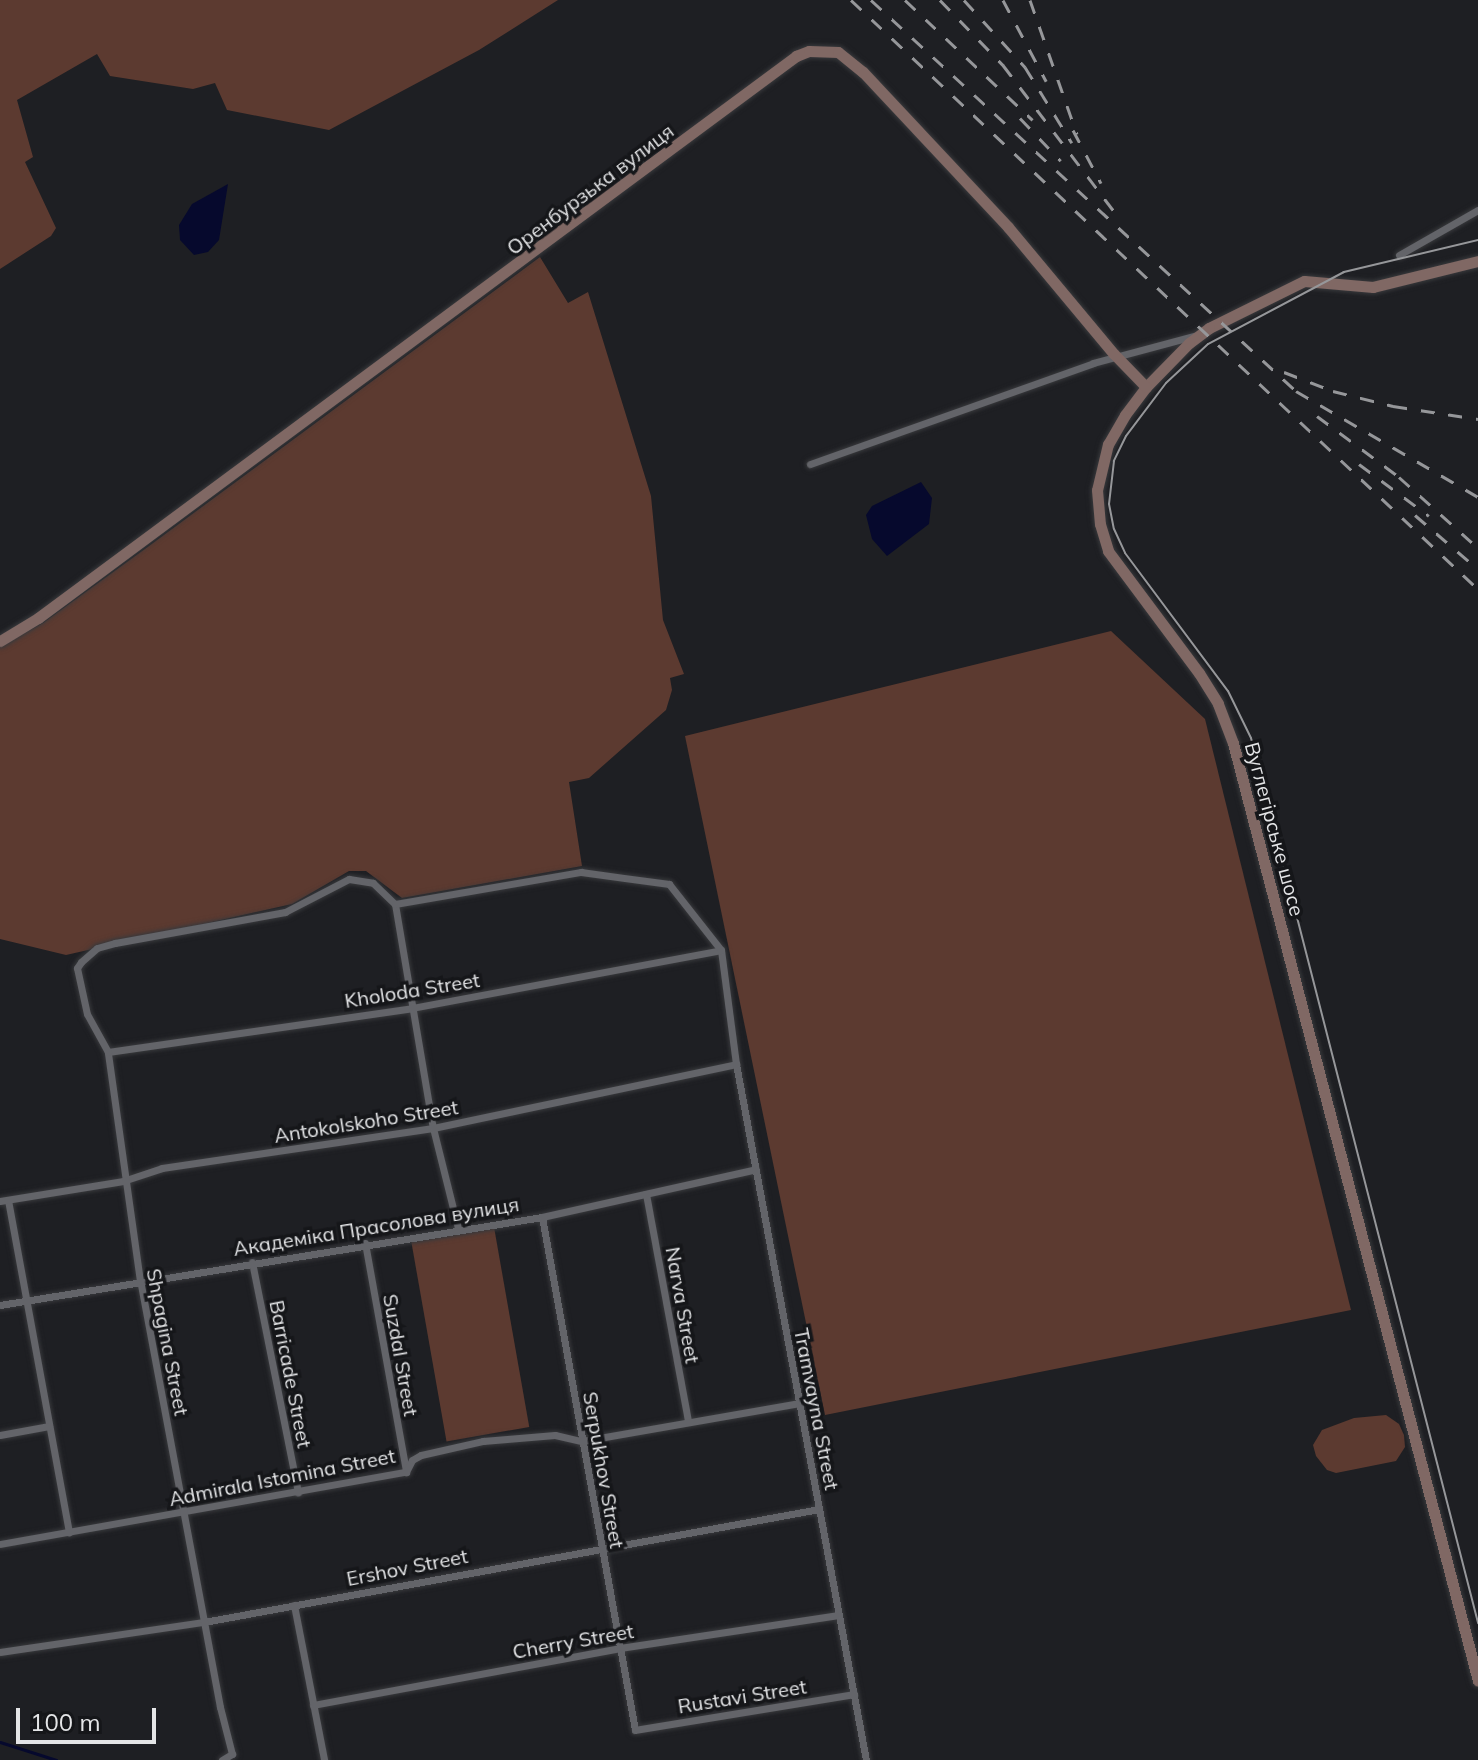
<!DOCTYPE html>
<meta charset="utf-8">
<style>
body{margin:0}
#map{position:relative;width:1478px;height:1760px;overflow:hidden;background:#1e1f23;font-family:Mulish,sans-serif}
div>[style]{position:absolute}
.green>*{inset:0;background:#5c3a30;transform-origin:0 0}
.water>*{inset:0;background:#06092d}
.stream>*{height:3px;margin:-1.5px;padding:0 1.5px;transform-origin:1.5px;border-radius:1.5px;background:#06092d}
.roads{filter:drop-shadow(0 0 2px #38393c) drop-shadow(0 0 2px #38393c)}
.street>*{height:7px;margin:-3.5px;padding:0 3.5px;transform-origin:3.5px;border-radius:3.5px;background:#636469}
.secondary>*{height:11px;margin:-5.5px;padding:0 5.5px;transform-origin:5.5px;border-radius:5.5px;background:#806864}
.tram>*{height:2px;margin:-1px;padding:0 1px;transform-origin:1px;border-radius:1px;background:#96979a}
.rail>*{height:3px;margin-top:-1.5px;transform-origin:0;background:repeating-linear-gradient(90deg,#96979a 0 14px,transparent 0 28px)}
span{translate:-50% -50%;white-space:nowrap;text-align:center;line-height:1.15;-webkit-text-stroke:7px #151619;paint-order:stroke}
.street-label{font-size:20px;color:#e4e5e7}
.scale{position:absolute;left:16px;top:1708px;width:140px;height:36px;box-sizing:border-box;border:4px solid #e4e5e7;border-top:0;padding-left:10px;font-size:24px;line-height:28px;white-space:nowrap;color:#e4e5e7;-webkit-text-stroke:6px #151619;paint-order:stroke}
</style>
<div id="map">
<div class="green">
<div style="clip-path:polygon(0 0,558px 0,479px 50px,329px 130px,227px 110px,215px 83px,193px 89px,110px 76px,97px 54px,17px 100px,33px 157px,25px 162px,56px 228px,51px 236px,0 269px)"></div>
<div style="clip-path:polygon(540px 257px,568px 303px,588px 292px,651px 496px,663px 620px,684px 674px,670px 678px,672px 690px,666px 710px,589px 778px,569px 782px,582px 866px,402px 898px,366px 871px,349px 871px,292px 904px,66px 955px,0 939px,0 647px,43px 623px,149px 546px)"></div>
<div style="clip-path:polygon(1111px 631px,1205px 719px,1351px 1310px,825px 1415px,685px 736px)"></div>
<div style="left:494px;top:1227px;width:203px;height:84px;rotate:80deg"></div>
<div style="clip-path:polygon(1386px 1415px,1399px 1424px,1404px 1435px,1405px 1447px,1396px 1461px,1336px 1473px,1327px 1470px,1316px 1456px,1313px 1445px,1322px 1430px,1354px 1418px)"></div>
</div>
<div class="water">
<div style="clip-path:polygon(228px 184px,219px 240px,208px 252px,194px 255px,180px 240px,179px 225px,192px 204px)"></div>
<div style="clip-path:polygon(921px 482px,932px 498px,929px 524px,887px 556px,872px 539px,866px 515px,872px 506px)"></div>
</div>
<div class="stream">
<div style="left:0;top:1742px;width:59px;rotate:17.8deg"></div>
</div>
<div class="roads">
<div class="street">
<div style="left:1399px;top:255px;width:91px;rotate:-29.7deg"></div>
<div style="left:810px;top:464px;width:300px;rotate:-19.6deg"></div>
<div style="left:1093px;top:363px;width:105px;rotate:-15deg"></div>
<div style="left:395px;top:904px;width:227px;rotate:80.4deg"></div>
<div style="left:433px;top:1128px;width:103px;rotate:76deg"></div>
<div style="left:721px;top:950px;width:115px;rotate:82.5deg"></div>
<div style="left:736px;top:1064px;width:708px;rotate:79.42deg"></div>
<div style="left:108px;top:1052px;width:307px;rotate:-8.2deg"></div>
<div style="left:412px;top:1008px;width:314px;rotate:-10.6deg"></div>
<div style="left:646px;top:1194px;width:231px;rotate:79.5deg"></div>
<div style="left:8px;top:1200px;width:338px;rotate:79.6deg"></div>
<div style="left:0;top:1201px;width:125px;rotate:-9.2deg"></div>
<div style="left:123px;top:1181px;width:41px;rotate:-18.4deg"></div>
<div style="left:162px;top:1168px;width:274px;rotate:-8.4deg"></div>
<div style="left:433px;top:1128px;width:310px;rotate:-11.9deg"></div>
<div style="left:542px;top:1217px;width:521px;rotate:79.72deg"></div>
<div style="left:635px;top:1730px;width:222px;rotate:-9.3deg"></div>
<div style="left:365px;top:1243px;width:233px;rotate:79.8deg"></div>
<div style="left:252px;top:1262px;width:235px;rotate:78.7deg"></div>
<div style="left:0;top:1305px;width:549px;rotate:-9.22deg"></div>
<div style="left:542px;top:1217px;width:219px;rotate:-12.6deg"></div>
<div style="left:0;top:1435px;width:50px;rotate:-10.4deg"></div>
<div style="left:406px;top:1472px;width:13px;rotate:-63deg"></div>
<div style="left:412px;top:1460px;width:10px;rotate:-29deg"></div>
<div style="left:421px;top:1455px;width:64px;rotate:-12.7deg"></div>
<div style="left:483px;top:1441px;width:72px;rotate:-4.8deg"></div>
<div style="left:555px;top:1435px;width:28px;rotate:13deg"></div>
<div style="left:582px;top:1441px;width:221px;rotate:-9.9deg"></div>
<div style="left:0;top:1544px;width:412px;rotate:-10.1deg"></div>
<div style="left:294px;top:1605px;width:158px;rotate:79deg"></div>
<div style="left:0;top:1652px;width:206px;rotate:-8.4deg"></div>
<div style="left:204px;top:1622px;width:625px;rotate:-10.41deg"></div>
<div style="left:313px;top:1705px;width:312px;rotate:-10.5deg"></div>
<div style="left:620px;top:1648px;width:221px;rotate:-8.6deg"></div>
<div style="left:222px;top:1760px;width:12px;rotate:-31deg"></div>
<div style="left:232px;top:1754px;width:49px;rotate:-104.3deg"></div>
<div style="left:220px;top:1707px;width:433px;rotate:-100.6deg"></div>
<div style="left:140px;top:1281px;width:231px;rotate:-98deg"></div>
<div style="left:108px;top:1052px;width:43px;rotate:-118.9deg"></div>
<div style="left:87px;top:1014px;width:47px;rotate:-102.3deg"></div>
<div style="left:77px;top:968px;width:7px;rotate:-56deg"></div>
<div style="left:81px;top:962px;width:21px;rotate:-41deg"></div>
<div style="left:97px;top:948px;width:19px;rotate:-16deg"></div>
<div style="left:115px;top:943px;width:173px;rotate:-10.3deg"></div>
<div style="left:285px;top:912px;width:72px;rotate:-27.3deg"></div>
<div style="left:349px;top:879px;width:24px;rotate:9deg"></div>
<div style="left:373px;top:883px;width:30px;rotate:44deg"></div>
<div style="left:395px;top:904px;width:189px;rotate:-9.8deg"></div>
<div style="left:581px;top:872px;width:89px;rotate:7.8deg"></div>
<div style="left:669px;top:884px;width:84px;rotate:51.8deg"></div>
</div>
<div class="secondary">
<div style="left:1478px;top:261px;width:108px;rotate:166.1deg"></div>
<div style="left:1373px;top:287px;width:69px;rotate:-175deg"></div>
<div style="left:1304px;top:281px;width:106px;rotate:153.7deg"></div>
<div style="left:1209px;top:328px;width:25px;rotate:143deg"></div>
<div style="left:1189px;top:343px;width:62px;rotate:134.3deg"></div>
<div style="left:1146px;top:387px;width:35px;rotate:127deg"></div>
<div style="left:1125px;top:415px;width:34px;rotate:120deg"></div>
<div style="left:1108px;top:444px;width:47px;rotate:103.4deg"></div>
<div style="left:1097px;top:490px;width:34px;rotate:85deg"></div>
<div style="left:1100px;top:524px;width:28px;rotate:73deg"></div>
<div style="left:1108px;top:551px;width:152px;rotate:53.3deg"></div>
<div style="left:1199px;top:673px;width:36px;rotate:58deg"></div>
<div style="left:1218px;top:704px;width:42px;rotate:69deg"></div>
<div style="left:1233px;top:743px;width:969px;rotate:75.36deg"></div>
<div style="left:0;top:641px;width:44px;rotate:-31.2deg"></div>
<div style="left:38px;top:618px;width:944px;rotate:-36.55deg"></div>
<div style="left:796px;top:56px;width:14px;rotate:-21deg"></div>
<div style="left:809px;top:51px;width:29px;rotate:2deg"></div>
<div style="left:838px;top:52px;width:32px;rotate:39deg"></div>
<div style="left:863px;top:72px;width:212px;rotate:46.9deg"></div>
<div style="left:1008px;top:227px;width:165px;rotate:50.2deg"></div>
<div style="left:1114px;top:354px;width:46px;rotate:45.9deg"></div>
</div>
</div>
<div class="tram">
<div style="left:1478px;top:240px;width:138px;rotate:166.6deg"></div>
<div style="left:1344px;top:272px;width:154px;rotate:152.1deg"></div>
<div style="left:1208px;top:344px;width:57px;rotate:137.1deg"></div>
<div style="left:1166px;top:383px;width:66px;rotate:127deg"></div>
<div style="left:1126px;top:436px;width:28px;rotate:116deg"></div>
<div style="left:1114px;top:461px;width:43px;rotate:96.6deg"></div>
<div style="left:1109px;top:504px;width:25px;rotate:79deg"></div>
<div style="left:1114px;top:529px;width:26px;rotate:65deg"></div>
<div style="left:1125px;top:553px;width:172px;rotate:53.3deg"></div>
<div style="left:1228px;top:691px;width:52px;rotate:63.9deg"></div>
<div style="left:1251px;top:738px;width:914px;rotate:75.61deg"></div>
</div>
<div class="rail">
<div style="left:851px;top:0;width:860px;rotate:43.21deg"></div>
<div style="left:871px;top:0;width:577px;rotate:42.61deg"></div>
<div style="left:1296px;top:391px;width:211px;rotate:30.2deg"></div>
<div style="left:905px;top:0;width:175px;rotate:43.2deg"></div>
<div style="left:940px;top:0;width:91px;rotate:45.9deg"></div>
<div style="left:1003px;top:65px;width:188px;rotate:52.8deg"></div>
<div style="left:964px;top:0;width:91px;rotate:47.7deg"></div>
<div style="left:1025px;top:67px;width:89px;rotate:58.3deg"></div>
<div style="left:1003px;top:0;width:92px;rotate:62deg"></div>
<div style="left:1030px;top:0;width:142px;rotate:70.7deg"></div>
<div style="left:1020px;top:118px;width:59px;rotate:46.4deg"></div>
<div style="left:1073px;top:130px;width:60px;rotate:62.2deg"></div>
<div style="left:1284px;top:372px;width:53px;rotate:21.2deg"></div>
<div style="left:1333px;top:391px;width:62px;rotate:14deg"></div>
<div style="left:1393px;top:406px;width:86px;rotate:8.7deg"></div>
<div style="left:1317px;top:416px;width:102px;rotate:36.6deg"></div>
<div style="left:1399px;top:477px;width:106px;rotate:41.9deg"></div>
<div style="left:1359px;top:464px;width:87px;rotate:36.6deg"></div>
<div style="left:1415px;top:515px;width:83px;rotate:40.6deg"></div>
</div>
<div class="street-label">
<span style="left:590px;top:189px;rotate:-37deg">Оренбурзька вулиця</span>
<span style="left:1275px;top:829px;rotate:75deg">Вуглегірське шосе</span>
<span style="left:412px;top:990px;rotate:-9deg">Kholoda Street</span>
<span style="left:366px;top:1121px;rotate:-9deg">Antokolskoho Street</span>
<span style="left:376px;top:1226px;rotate:-9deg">Академіка Прасолова вулиця</span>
<span style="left:683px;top:1305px;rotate:80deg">Narva Street</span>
<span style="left:168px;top:1342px;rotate:79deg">Shpagina Street</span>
<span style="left:401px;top:1355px;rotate:80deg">Suzdal Street</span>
<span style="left:291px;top:1374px;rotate:79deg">Barricade Street</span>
<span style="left:817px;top:1409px;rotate:79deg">Tramvayna Street</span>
<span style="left:604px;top:1470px;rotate:80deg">Serpukhov Street</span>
<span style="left:282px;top:1477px;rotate:-11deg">Admirala Istomina Street</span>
<span style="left:407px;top:1567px;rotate:-11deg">Ershov Street</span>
<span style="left:573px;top:1641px;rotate:-10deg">Cherry Street</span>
<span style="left:742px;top:1696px;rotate:-9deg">Rustavi Street</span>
</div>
<div class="scale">100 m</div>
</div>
